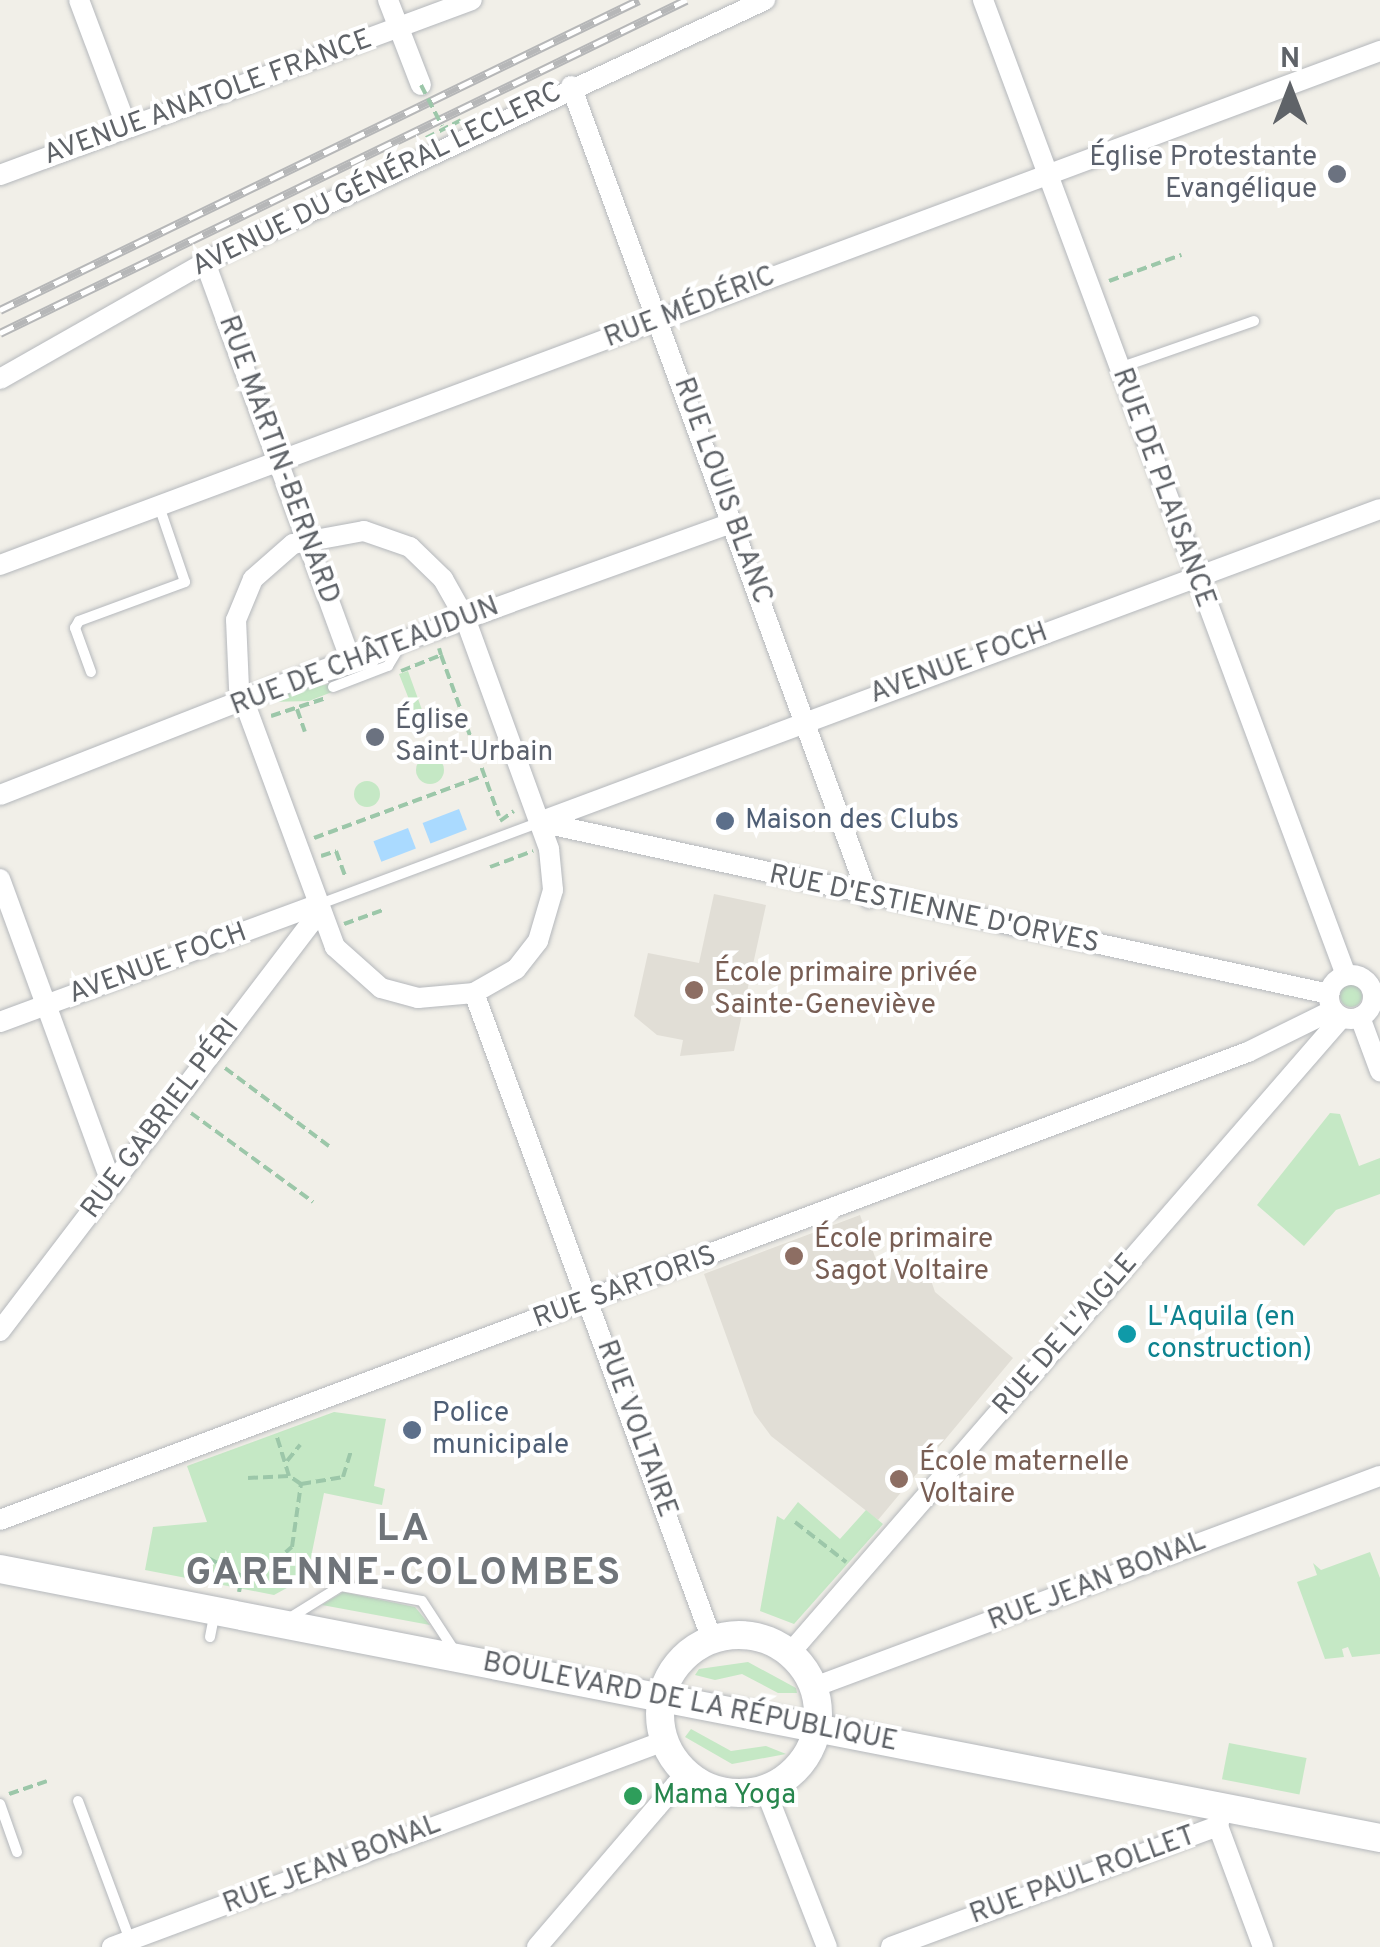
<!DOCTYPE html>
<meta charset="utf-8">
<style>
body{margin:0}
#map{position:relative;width:1380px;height:1947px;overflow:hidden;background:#f1efe8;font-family:Overpass,sans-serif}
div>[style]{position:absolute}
.education>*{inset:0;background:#e1ded6}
.green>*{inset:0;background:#c5e8c5;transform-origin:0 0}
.round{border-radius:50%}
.water>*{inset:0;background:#aadaff;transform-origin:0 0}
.path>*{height:4px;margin-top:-2px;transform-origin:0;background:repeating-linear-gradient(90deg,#9cc7a9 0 10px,transparent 0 15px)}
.roads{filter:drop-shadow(0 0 2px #b5b8bc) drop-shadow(0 0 2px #b5b8bc)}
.lane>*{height:10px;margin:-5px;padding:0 5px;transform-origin:5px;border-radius:5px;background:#fff}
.street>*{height:20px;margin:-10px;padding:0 10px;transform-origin:10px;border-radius:10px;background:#fff}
.street>.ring{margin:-10px;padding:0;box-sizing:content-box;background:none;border:20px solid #fff;border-radius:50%}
.secondary>*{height:28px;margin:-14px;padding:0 14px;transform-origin:14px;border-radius:14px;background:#fff}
.secondary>.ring{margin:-14px;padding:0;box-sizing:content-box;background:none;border:28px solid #fff;border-radius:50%}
.rail>*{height:9px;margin-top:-4.5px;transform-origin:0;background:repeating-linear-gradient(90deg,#fff 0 15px,#b6b7b8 0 30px);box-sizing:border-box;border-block:2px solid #b6b7b8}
.path-bridge>*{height:4px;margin-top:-2px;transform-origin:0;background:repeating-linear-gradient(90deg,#9cc7a9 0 10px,transparent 0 15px)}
.dots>*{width:28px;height:28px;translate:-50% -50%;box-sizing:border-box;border:5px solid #fff;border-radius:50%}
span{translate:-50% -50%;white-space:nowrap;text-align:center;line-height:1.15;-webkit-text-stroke:8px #fff;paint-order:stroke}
.street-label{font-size:28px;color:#5f6368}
.worship-label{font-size:28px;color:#5b616d}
.right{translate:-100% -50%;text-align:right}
.left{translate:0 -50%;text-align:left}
.service-label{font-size:28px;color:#4e5e75}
.education-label{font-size:28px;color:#785e54}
.culture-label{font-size:28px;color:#0d838f}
.leisure-label{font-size:28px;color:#27864d}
.district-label{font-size:38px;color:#70757a;font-weight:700;letter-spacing:2.5px}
.north{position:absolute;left:1240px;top:40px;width:100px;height:100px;-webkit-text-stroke:8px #fff;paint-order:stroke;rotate:0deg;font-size:28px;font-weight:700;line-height:40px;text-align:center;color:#5f6368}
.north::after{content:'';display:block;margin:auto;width:35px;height:45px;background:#5f6368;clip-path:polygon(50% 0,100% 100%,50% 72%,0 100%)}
</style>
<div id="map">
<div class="education">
<div style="clip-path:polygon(714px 894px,766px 905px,734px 1051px,680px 1056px,683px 1040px,657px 1035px,634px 1016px,648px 953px,699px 963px)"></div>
<div style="clip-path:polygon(860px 1215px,880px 1271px,924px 1260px,935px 1292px,1013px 1358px,878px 1520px,771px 1436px,754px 1413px,704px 1274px)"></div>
</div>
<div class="green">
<div style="clip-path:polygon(408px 671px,426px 721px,412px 726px,408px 715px,414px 712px,399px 674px)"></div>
<div style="clip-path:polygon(330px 684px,332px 692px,309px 701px,270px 702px,269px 695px)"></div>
<div class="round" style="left:416px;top:756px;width:28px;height:28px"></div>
<div class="round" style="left:354px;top:781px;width:26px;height:26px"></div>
<div class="round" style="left:1340px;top:985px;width:22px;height:22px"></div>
<div style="clip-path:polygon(1330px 1113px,1340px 1114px,1359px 1166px,1380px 1158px,1380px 1194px,1336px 1210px,1304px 1246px,1257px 1205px)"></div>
<div style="clip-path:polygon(334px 1412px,386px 1419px,374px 1486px,385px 1489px,382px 1505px,324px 1493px,307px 1577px,274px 1595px,145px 1570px,153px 1527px,207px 1522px,187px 1466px)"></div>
<div style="clip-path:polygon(798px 1502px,840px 1539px,866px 1510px,883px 1524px,794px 1624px,760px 1611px,777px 1516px,784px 1520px)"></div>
<div style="clip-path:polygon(1370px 1552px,1380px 1578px,1380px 1654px,1352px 1657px,1348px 1647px,1342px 1649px,1344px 1657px,1325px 1659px,1297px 1582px,1317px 1575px,1313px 1563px,1321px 1570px)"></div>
<div style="clip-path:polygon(343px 1592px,415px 1607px,430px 1625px,322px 1605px)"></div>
<div style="clip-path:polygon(748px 1662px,796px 1688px,797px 1693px,778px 1693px,742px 1674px,715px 1680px,695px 1675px,699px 1669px)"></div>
<div style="clip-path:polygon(691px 1729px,731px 1751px,766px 1746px,786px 1754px,732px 1764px,685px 1737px)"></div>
<div style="left:1229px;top:1743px;width:79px;height:37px;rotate:11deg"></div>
</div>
<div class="water">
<div style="left:459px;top:809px;width:22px;height:39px;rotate:69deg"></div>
<div style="left:408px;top:828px;width:22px;height:37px;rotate:69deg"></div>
</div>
<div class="path">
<div style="left:426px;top:138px;width:39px;rotate:-27deg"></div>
<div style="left:1109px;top:281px;width:77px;rotate:-19.9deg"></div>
<div style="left:441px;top:655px;width:171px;rotate:70.2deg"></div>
<div style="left:401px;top:671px;width:43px;rotate:-21.8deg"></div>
<div style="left:441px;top:655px;width:7px;rotate:-106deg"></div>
<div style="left:297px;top:709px;width:24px;rotate:71deg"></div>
<div style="left:271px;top:716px;width:58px;rotate:-18.1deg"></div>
<div style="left:500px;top:821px;width:17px;rotate:-36deg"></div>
<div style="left:314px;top:838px;width:182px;rotate:-20.2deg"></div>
<div style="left:321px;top:856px;width:16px;rotate:-18deg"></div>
<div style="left:336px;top:851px;width:29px;rotate:70deg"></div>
<div style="left:490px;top:867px;width:46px;rotate:-20.4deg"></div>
<div style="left:344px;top:924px;width:41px;rotate:-19.7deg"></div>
<div style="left:225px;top:1068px;width:130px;rotate:36.9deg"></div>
<div style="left:191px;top:1113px;width:151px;rotate:36.1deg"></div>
<div style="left:287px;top:1461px;width:21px;rotate:-51deg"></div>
<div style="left:248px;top:1478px;width:41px;rotate:-2.8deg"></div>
<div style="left:301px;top:1484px;width:43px;rotate:-9.5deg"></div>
<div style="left:343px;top:1477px;width:27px;rotate:-73deg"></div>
<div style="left:795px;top:1522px;width:65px;rotate:38.1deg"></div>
<div style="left:208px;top:1558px;width:38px;rotate:28deg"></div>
<div style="left:239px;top:1592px;width:16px;rotate:-79deg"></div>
<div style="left:242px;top:1576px;width:21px;rotate:-11deg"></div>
<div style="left:263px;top:1572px;width:38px;rotate:-41deg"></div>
<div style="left:292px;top:1547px;width:64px;rotate:-81.9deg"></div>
<div style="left:301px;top:1484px;width:14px;rotate:-146deg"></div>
<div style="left:289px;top:1476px;width:41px;rotate:-107.1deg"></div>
<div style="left:9px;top:1794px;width:40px;rotate:-18.9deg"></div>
</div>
<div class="roads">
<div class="lane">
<div style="left:1119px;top:368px;width:143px;rotate:-19.2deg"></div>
<div style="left:91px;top:672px;width:47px;rotate:-110deg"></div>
<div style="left:75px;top:628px;width:8px;rotate:-60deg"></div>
<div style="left:79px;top:621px;width:113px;rotate:-20.2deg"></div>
<div style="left:185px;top:582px;width:80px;rotate:-108.9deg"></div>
<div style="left:294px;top:686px;width:83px;rotate:-16.9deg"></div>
<div style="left:333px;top:687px;width:59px;rotate:-20.9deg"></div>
<div style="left:388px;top:666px;width:29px;rotate:-59deg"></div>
<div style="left:320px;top:904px;width:233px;rotate:-20.4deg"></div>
<div style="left:288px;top:1619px;width:62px;rotate:-31.9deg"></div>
<div style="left:341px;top:1586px;width:82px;rotate:10.5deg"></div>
<div style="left:422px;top:1601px;width:62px;rotate:56.8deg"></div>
<div style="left:210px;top:1637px;width:25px;rotate:-79deg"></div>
<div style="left:78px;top:1801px;width:148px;rotate:69.5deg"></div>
<div style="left:0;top:1804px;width:51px;rotate:70.5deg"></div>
</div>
<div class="street">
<div style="left:79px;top:0;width:137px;rotate:69.4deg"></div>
<div style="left:388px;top:0;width:91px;rotate:68.8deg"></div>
<div style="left:983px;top:0;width:1040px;rotate:69.58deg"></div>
<div style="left:571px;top:86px;width:865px;rotate:69.85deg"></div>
<div style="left:0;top:175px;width:503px;rotate:-20.34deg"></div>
<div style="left:205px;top:262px;width:424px;rotate:69.9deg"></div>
<div style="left:0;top:379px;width:257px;rotate:-29.6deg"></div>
<div style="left:224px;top:252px;width:597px;rotate:-24.98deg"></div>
<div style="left:364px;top:531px;width:49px;rotate:19.2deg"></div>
<div style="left:410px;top:547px;width:46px;rotate:44.1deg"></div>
<div style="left:443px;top:579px;width:45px;rotate:60.6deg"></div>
<div style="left:465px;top:618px;width:246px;rotate:70deg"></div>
<div style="left:549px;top:849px;width:41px;rotate:84.4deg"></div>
<div style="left:553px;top:890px;width:53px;rotate:106.4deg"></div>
<div style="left:538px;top:941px;width:36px;rotate:128deg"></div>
<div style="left:516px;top:969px;width:48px;rotate:150.3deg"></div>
<div style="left:474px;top:993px;width:56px;rotate:174.9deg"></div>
<div style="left:418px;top:998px;width:38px;rotate:-165deg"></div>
<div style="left:381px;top:988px;width:62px;rotate:-138.3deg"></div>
<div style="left:335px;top:947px;width:276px;rotate:-110.3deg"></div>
<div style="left:239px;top:688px;width:68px;rotate:-92.5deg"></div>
<div style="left:236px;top:620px;width:44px;rotate:-67.5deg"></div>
<div style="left:253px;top:579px;width:53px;rotate:-41.2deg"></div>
<div style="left:293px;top:544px;width:72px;rotate:-10.4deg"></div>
<div style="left:0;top:565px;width:1473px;rotate:-20.43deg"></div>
<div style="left:0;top:795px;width:293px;rotate:-21.4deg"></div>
<div style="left:273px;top:688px;width:487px;rotate:-19.8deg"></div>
<div style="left:539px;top:822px;width:897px;rotate:-20.41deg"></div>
<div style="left:539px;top:822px;width:809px;rotate:12.28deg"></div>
<div style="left:0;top:879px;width:326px;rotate:69.9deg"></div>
<div class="ring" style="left:1329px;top:975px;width:24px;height:24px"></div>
<div style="left:474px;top:993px;width:689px;rotate:69.8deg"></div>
<div style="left:1360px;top:1017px;width:58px;rotate:69.7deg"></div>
<div style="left:0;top:1022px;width:337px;rotate:-20.3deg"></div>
<div style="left:0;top:1331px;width:512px;rotate:-52.7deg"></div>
<div style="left:310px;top:924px;width:20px;rotate:-72deg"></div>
<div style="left:0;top:1520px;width:1333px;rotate:-20.56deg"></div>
<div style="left:1248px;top:1052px;width:95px;rotate:-26.3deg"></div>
<div style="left:790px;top:1653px;width:842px;rotate:-49.04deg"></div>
<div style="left:814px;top:1687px;width:604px;rotate:-20.45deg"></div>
<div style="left:765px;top:1789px;width:170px;rotate:68.6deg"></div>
<div style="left:1221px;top:1814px;width:12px;rotate:104deg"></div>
<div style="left:1218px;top:1826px;width:129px;rotate:69.6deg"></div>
<div style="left:112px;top:1947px;width:589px;rotate:-20.46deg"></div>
<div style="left:537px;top:1947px;width:229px;rotate:-49.4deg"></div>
<div style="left:891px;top:1947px;width:349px;rotate:-20.3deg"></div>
</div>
<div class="secondary">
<div style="left:0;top:1569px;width:1406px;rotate:11.03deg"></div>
<div class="ring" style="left:660px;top:1635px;width:130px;height:130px"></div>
</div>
</div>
<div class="rail">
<div style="left:0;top:310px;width:710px;rotate:-25.88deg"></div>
<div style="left:0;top:333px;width:763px;rotate:-25.89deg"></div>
</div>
<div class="path-bridge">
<div style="left:421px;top:85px;width:46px;rotate:62.9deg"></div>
</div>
<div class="dots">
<div style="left:1337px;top:174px;background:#6b7280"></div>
<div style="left:375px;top:737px;background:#6b7280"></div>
<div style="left:725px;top:821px;background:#5c6f8a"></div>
<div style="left:694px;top:990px;background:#8d6e63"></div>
<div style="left:794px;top:1256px;background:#8d6e63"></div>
<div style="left:1127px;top:1334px;background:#0f9aa8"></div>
<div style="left:412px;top:1430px;background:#5c6f8a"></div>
<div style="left:899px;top:1479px;background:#8d6e63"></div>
<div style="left:633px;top:1796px;background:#2e9e5b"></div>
</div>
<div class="street-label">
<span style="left:208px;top:98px;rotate:-20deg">AVENUE ANATOLE FRANCE</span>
<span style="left:377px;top:180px;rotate:-26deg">AVENUE DU GÉNÉRAL LECLERC</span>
<span style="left:690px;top:308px;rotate:-21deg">RUE MÉDÉRIC</span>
<span style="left:278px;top:460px;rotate:70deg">RUE MARTIN-BERNARD</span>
<span style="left:1163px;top:488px;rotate:70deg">RUE DE PLAISANCE</span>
<span style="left:722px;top:491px;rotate:70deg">RUE LOUIS BLANC</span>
<span style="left:365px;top:657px;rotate:-21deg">RUE DE CHÂTEAUDUN</span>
<span style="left:959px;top:664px;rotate:-20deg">AVENUE FOCH</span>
<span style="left:934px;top:910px;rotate:12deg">RUE D'ESTIENNE D'ORVES</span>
<span style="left:158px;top:964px;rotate:-20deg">AVENUE FOCH</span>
<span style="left:161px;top:1119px;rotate:-53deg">RUE GABRIEL PÉRI</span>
<span style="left:625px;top:1288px;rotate:-20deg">RUE SARTORIS</span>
<span style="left:1066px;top:1335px;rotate:-49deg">RUE DE L'AIGLE</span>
<span style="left:636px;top:1429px;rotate:70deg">RUE VOLTAIRE</span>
<span style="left:1097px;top:1582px;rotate:-21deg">RUE JEAN BONAL</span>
<span style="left:690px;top:1703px;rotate:11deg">BOULEVARD DE LA RÉPUBLIQUE</span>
<span style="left:332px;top:1865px;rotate:-21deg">RUE JEAN BONAL</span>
<span style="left:1083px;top:1876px;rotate:-20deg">RUE PAUL ROLLET</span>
</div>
<div class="worship-label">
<span class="right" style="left:1317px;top:174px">Église Protestante<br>Evangélique</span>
<span class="left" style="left:395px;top:737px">Église<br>Saint-Urbain</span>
</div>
<div class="service-label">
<span class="left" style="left:745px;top:821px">Maison des Clubs</span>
<span class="left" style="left:432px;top:1430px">Police<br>municipale</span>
</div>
<div class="education-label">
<span class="left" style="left:714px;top:990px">École primaire privée<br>Sainte-Geneviève</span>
<span class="left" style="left:814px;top:1256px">École primaire<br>Sagot Voltaire</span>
<span class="left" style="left:919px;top:1479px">École maternelle<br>Voltaire</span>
</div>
<div class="culture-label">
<span class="left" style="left:1147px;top:1334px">L'Aquila (en<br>construction)</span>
</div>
<div class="leisure-label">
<span class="left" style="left:653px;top:1796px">Mama Yoga</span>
</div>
<div class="district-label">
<span style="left:404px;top:1553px">LA<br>GARENNE-COLOMBES</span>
</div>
<div class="north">N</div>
</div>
